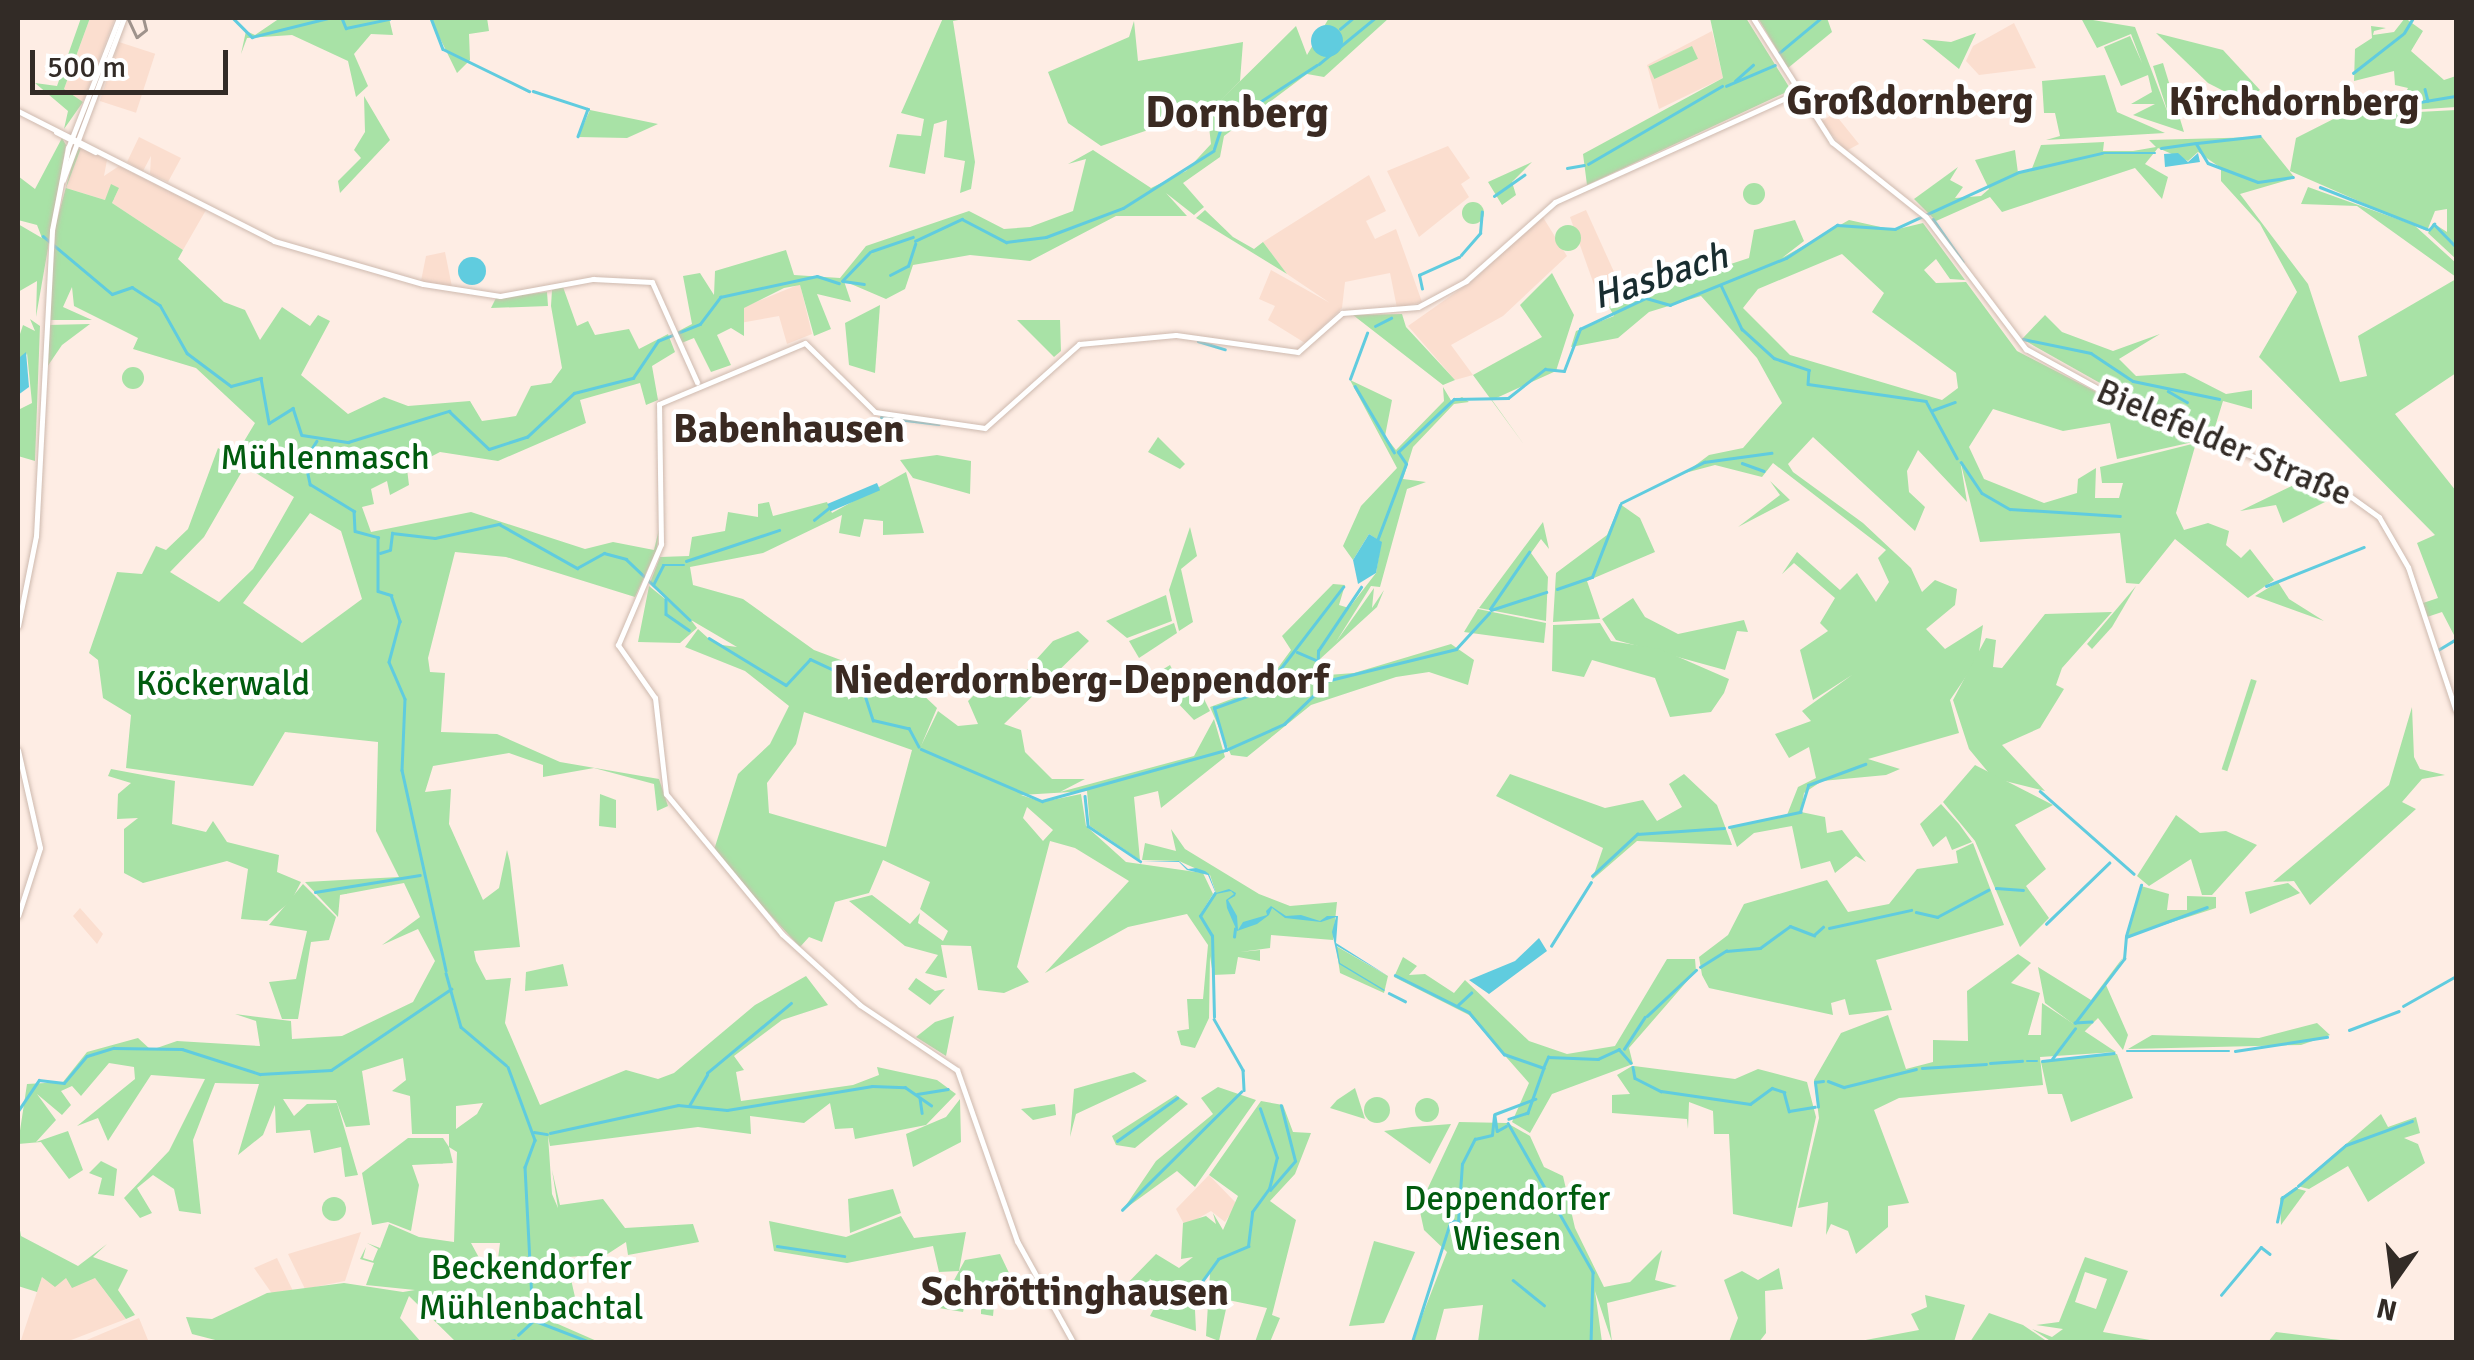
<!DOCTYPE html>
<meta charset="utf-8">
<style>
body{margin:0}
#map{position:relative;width:2474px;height:1360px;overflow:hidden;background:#feede4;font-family:Signika,sans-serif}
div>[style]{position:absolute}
.built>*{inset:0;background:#fbdecf;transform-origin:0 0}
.green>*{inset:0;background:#a8e2a6;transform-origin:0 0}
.round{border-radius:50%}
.water>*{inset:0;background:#60ccdf;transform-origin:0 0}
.stream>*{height:2.5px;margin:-1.25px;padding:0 1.25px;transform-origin:1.25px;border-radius:1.25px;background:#60ccdf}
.roads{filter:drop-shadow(0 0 2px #cebaaf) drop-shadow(0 0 2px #cebaaf)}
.secondary>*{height:5px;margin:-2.5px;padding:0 2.5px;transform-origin:2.5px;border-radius:2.5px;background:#fff}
.tram>*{height:2.5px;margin:-1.25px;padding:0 1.25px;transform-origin:1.25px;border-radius:1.25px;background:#9f938c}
span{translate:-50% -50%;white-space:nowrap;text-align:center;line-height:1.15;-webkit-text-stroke:9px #fff;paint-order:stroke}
.street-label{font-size:35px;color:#322b26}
.park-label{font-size:35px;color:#015c0f}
.water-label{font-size:38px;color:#192d30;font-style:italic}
.quarter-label{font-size:40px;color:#3a2a22;font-weight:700}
.district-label{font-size:45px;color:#3a2a22;font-weight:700}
.frame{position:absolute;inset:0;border:20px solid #322b26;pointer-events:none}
.north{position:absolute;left:2344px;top:1230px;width:100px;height:100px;-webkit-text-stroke:8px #fff;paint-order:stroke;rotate:194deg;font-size:28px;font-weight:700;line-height:40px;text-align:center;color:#322b26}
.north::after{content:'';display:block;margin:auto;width:35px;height:45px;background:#322b26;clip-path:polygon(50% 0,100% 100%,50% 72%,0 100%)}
.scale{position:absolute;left:30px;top:50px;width:198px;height:45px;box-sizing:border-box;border:5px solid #322b26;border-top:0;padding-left:12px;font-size:30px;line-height:35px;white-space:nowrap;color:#322b26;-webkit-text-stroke:8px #fff;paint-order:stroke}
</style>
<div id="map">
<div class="built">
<div style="clip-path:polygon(90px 18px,115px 18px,83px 102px,64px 89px)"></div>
<div style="clip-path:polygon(2014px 23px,2036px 68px,1979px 75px,1966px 61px,1973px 46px)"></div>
<div style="clip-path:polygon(1712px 31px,1723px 78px,1659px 109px,1647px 65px)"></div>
<div style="left:119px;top:42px;width:38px;height:62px;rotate:18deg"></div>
<div style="clip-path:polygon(1834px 113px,1859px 144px,1846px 151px,1821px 122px)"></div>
<div style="clip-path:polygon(139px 137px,181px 158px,168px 182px,150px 174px,151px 156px,143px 171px,127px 162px)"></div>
<div style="clip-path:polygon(1448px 146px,1470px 178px,1461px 184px,1469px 197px,1419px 237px,1387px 171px)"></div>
<div style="clip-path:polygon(81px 148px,107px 160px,104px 176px,119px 166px,206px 210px,183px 250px,112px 203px,119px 188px,105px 200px,66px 188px)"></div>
<div style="clip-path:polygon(1369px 175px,1386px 211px,1366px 221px,1375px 239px,1396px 229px,1422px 302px,1397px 308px,1390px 273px,1345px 282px,1342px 308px,1305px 343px,1268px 320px,1275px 306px,1259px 299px,1271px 270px,1330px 303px,1287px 274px,1263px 242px)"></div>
<div style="clip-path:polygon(1586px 210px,1619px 283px,1598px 296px,1570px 217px)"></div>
<div style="clip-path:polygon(1541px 214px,1567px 256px,1503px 316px,1451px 345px,1473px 375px,1455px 380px,1408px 326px,1476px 278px)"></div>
<div style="clip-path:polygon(445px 252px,452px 287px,421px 281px,426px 256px)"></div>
<div style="clip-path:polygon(800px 284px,812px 334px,787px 344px,779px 316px,740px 323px,736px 310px)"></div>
<div style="clip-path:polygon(80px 908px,103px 934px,97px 944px,73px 916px)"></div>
<div style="clip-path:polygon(1209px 1175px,1237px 1204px,1225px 1222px,1211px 1211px,1185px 1226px,1176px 1209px)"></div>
<div style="clip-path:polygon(361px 1232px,345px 1281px,305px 1289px,288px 1254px)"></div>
<div style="clip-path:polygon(277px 1258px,293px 1291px,273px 1295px,254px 1268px)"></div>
<div style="clip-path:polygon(42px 1277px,95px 1278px,126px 1319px,66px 1342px,21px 1340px)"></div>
<div style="clip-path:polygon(139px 1318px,148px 1340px,167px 1342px,82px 1342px)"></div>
</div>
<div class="green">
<div style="clip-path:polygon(81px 18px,90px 18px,64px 89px,83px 102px,64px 129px,68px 111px,35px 83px,57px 86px)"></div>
<div style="clip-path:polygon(280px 18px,389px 18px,393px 35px,371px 34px,354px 54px,368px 86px,356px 97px,348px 61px,292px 35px,247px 38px,241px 54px,246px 31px,255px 35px)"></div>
<div style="clip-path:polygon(430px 18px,487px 18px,489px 31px,469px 34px,470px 60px,457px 73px)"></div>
<div style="clip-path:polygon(943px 18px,969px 18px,953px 21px,975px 162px,971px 189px,960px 193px,965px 161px,944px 157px,947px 120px,934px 124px,925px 174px,889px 167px,897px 134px,921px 136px,924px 119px,901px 113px)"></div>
<div style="clip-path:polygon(1329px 18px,1389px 18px,1324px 77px,1307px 74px,1224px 136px,1220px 157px,1183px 183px,1204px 207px,1194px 215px,1166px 193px,1187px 216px,1116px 216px,1030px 261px,970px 255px,913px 265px,905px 289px,886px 299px,844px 281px,851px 302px,817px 294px,831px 329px,814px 336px,800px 285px,784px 288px,744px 308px,744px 336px,731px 328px,717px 335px,731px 365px,711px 372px,694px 338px,679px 344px,673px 334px,692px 324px,683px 276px,700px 273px,714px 295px,715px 271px,786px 250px,794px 275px,840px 278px,866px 246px,969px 211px,1004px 229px,1030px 227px,1073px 211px,1086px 159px,1068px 164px,1093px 150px,1151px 188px,1186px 171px,1211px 144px,1207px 110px,1101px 146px,1068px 123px,1048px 72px,1129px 37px,1134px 21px,1138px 61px,1243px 42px,1240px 81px,1221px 100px,1296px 26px,1307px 55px)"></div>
<div style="clip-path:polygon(1710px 18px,1746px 18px,1791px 90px,1587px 185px,1583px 154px,1723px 78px)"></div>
<div style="clip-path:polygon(1758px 18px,1827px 18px,1832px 32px,1788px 68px)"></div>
<div style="clip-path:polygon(2081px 18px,2135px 27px,2169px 116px,2153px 66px,2163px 63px,2184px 132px,2133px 115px,2155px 104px,2131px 104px,2152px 92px,2148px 75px,2121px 86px,2104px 47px,2130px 36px,2142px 63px,2131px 34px,2097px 48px)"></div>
<div style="clip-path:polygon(2405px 18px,2423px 31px,2411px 51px,2444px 80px,2456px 76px,2456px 107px,2396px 111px,2408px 88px,2395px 85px,2394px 71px,2354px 81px,2355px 49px,2372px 38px,2371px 26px,2386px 28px,2374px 31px,2373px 35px,2394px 32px)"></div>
<div style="clip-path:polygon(1976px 33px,1959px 69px,1922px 39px,1951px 42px)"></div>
<div style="clip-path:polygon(2156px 33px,2223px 50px,2260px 90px,2245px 102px,2208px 83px)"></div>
<div style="left:1692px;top:46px;width:14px;height:48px;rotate:65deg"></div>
<div style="clip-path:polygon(2105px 75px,2117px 112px,2165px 133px,2046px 140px,2060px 136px,2055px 113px,2044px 113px,2042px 81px)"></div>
<div style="clip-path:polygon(364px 96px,390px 140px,340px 193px,338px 181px,361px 158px,354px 150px,365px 132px)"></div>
<div style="clip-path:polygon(2363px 104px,2381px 114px,2456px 110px,2456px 259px,2428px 233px,2433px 223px,2447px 232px,2447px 209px,2435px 211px,2427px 231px,2290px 171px,2296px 138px)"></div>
<div style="clip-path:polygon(590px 110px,658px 124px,627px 138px,578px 137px)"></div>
<div style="clip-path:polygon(2262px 137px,2295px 178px,2240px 194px,2308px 284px,2340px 382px,2367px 376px,2358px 336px,2456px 279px,2456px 373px,2395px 414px,2456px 491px,2455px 637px,2442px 612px,2427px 617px,2423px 603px,2438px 598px,2417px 543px,2435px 535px,2259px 357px,2297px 292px,2260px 224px,2221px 181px,2221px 168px,2198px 152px,2188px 161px,2158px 148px,2145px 164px,2168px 177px,2162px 199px,2135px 168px,2002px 212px,1990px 197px,1936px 221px,1914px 199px,1958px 167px,1950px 180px,1963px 187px,1955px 198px,1981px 196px,1989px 189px,1975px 160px,2015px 150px,2018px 173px,2031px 171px,2041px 145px,2104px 142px,2103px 151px,2133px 151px,2156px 147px,2149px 140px)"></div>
<div style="clip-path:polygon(62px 138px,66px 145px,36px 317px,37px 281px,18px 292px,18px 224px,42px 238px,37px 225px,18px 220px,18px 176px,35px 189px)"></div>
<div style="clip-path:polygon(evenodd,81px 148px,66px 188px,105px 200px,111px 184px,119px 188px,112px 203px,183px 250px,178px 259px,224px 302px,245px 310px,260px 340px,282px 307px,310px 326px,318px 315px,330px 321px,301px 375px,348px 414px,384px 397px,408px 406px,470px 401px,482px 421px,516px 416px,531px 386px,551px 383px,562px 368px,551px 306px,552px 290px,563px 287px,577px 326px,588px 321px,595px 335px,629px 329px,639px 349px,668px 334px,675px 352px,652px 366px,658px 400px,646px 405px,640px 383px,580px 400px,586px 423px,498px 461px,440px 452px,407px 469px,409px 485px,390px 495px,387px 481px,371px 489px,374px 504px,362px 507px,371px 532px,471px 512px,585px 549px,613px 542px,654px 550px,659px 529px,657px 549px,635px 597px,506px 557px,455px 552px,428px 658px,430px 672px,445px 673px,441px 732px,497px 734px,560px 762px,659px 779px,668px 806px,657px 811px,654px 784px,594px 768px,543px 777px,543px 765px,509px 753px,433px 766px,425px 792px,451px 789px,449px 824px,483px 900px,499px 888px,507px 850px,510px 862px,520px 947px,474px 951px,476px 961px,486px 980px,511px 978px,505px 1023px,540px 1105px,626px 1070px,658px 1079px,674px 1073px,755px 1005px,806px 976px,828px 1005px,782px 1020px,734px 1056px,744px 1070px,736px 1072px,741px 1101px,853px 1085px,879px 1075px,877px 1067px,937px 1080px,956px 1094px,926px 1125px,855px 1139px,853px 1128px,835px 1129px,830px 1103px,804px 1123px,750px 1116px,751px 1134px,698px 1127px,550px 1146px,548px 1136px,552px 1194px,558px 1208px,552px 1170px,560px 1205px,603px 1199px,625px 1228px,693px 1224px,699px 1242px,628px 1255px,626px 1242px,606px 1255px,566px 1257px,577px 1306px,551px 1321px,599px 1342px,456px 1342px,409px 1296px,400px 1318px,421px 1342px,223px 1342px,192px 1334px,186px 1317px,212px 1319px,267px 1293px,344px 1283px,403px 1292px,415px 1290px,366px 1285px,374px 1263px,360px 1259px,366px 1247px,363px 1258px,373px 1261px,378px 1249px,367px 1243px,380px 1248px,389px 1224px,419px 1237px,454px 1242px,457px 1152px,449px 1147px,453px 1163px,412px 1165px,419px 1185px,411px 1231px,388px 1222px,372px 1225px,362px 1173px,408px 1138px,443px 1138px,449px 1147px,449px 1134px,412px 1134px,410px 1096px,392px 1091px,406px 1080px,403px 1058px,362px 1071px,370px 1125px,346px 1127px,336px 1100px,283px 1099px,294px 1116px,307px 1104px,337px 1103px,358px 1175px,345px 1177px,341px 1147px,314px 1153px,310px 1130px,276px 1133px,275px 1105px,263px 1135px,238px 1155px,259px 1084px,215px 1083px,193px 1140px,201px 1214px,179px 1211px,174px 1189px,153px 1175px,137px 1188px,152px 1213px,140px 1218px,124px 1198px,169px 1151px,205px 1079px,151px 1075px,108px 1141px,98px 1118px,77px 1126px,135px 1079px,134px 1067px,109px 1063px,81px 1096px,72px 1086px,61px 1091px,71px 1105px,62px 1115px,37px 1094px,56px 1120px,36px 1142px,68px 1131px,83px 1170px,69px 1179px,41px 1142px,18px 1144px,27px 1084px,63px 1082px,87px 1052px,138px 1038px,151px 1050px,177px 1041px,260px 1046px,256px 1021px,235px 1014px,291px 1021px,292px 1039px,342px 1036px,413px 1002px,435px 961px,418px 929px,382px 945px,420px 917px,404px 883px,340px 895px,338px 917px,305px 882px,399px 877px,376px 831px,378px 742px,285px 732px,253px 786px,126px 768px,131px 715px,103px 698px,98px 660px,89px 653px,117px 572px,142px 574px,156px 546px,166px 550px,188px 529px,218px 448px,234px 458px,255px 423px,196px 368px,133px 349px,138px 338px,74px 306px,72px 287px,63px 307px,92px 320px,47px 320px,56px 224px,76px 150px,81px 148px,245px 466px,294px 497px,253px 569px,219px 602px,170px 572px,204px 537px,245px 466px,81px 148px,310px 513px,341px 531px,362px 599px,302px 643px,243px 603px,310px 513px,81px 148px,483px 1103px,477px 1114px,456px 1129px,456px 1106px,483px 1103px,81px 148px,471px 1243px,500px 1243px,497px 1267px,483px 1265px,471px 1243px)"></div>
<div style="clip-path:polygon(1532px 162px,1512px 182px,1516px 195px,1502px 205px,1488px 182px)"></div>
<div class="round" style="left:1743px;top:183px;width:22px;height:22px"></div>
<div style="clip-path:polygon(2308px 187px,2414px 225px,2456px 263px,2456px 277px,2357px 206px,2301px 204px)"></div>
<div class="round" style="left:1462px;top:202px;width:22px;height:22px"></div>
<div style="clip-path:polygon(1205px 210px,1233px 237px,1254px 249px,1263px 242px,1287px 274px,1196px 218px)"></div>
<div style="clip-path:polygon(evenodd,1795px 220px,1804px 241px,1782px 258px,1849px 220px,1894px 230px,1923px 223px,1965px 280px,1950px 279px,1936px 259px,1924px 270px,1936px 283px,1966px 282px,2017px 351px,2193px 442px,2117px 459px,2110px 423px,2063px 431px,1993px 409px,1969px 447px,1984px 479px,2044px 503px,2077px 493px,2078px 479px,2096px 468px,2095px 498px,2119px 498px,2123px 483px,2102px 483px,2100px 467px,2196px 443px,2176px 513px,2184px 530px,2208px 523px,2229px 531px,2226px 545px,2241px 558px,2250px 549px,2274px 580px,2248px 598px,2175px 539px,2139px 584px,2126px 583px,2120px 533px,1980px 542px,1960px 460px,1967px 502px,1918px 450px,1907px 471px,1909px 492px,1925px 507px,1915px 531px,1813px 437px,1788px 464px,1793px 472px,1863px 523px,1911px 568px,1922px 592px,1935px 580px,1957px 589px,1955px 605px,1926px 629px,1945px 649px,1983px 625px,1978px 659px,1950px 700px,1959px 733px,1868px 759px,1900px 769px,1886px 775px,1822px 781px,1804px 793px,1801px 812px,1825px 817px,1827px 833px,1842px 830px,1866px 862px,1856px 856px,1835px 873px,1830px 861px,1801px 869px,1792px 826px,1754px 833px,1737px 847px,1730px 828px,1787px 815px,1798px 787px,1816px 778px,1809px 747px,1789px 758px,1775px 734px,1811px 721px,1802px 711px,1852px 675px,1813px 700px,1800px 650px,1828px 631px,1820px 623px,1835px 598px,1794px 563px,1782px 574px,1797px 552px,1840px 590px,1857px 573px,1876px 602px,1889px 582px,1878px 558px,1886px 550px,1773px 463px,1762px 477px,1715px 465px,1685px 473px,1709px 455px,1743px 448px,1782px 403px,1757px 358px,1701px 296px,1649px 312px,1618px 338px,1571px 347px,1576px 331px,1614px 316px,1609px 307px,1621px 300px,1749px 258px,1754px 230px,1795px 220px,1842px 254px,1884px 293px,1872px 312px,1956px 373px,1958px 388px,1942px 400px,1790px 355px,1743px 308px,1758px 289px,1842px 254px)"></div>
<div class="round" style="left:1555px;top:225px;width:26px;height:26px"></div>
<div style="clip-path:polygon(1552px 273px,1574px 315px,1556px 371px,1492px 400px,1525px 446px,1473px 375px,1542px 337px,1520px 305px)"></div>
<div style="clip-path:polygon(547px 292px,548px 306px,491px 308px,496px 298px)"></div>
<div style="clip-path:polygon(880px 305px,875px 373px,849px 365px,845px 323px)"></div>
<div style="clip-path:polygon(1402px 314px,1406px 327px,1455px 380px,1443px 385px,1353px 315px)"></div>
<div style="clip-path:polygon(2045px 315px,2062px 332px,2113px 351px,2160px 334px,2119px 359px,2136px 376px,2185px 373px,2226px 394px,2252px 390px,2252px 409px,2223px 401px,2211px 440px,2178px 427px,2022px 339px)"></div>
<div style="clip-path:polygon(30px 319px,40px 326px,35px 461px,18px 456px,20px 409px,32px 403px,27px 353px,18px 375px,18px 340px,23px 325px,35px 331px)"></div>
<div style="clip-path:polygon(1017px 320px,1060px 320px,1061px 351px,1054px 357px)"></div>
<div style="clip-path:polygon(90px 324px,62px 345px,45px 370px,48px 325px)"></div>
<div class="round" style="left:122px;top:367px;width:22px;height:22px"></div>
<div style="clip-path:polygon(1350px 380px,1392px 400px,1385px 436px,1396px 450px,1444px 401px,1443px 387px,1452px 402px,1462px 397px,1469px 402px,1454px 404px,1413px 447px,1403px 479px,1426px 482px,1407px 489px,1380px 587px,1371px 586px,1336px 642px,1374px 588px,1372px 608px,1384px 590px,1377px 607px,1320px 659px,1328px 675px,1354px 673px,1451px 644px,1474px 660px,1468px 685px,1429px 672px,1396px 677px,1311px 705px,1247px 757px,1231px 755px,1210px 707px,1264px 687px,1291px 650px,1282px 636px,1333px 584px,1345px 585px,1339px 605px,1349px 608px,1376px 573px,1381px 542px,1369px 534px,1353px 560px,1343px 546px,1361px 506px,1397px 468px)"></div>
<div style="clip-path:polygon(1158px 437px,1185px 464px,1180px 469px,1148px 452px)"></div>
<div style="clip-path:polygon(937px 455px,971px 461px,970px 494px,913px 478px,900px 460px)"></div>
<div style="clip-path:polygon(evenodd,906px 472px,924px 533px,883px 535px,883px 521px,864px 519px,860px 537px,839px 533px,842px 515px,763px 553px,690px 567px,693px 585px,743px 599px,814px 650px,854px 665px,874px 687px,920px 692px,937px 708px,921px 746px,938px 711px,958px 726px,978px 724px,968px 701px,979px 690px,1016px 682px,1053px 641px,1078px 631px,1089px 641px,1004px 724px,1021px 730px,1025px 752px,1052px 779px,1085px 779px,1060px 792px,1194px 756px,1214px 719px,1225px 757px,1161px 808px,1158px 791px,1134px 797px,1140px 860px,1090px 826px,1087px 791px,1021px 795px,1042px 802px,1081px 794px,1086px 826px,1126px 862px,1203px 873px,1213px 894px,1200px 915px,1216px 893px,1210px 875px,1179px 861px,1142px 860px,1145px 843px,1176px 851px,1171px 829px,1185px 849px,1259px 894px,1290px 906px,1337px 902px,1333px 940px,1271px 935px,1270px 948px,1240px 952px,1260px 950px,1260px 961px,1238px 957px,1235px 974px,1213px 975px,1210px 956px,1209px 1018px,1195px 1048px,1181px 1045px,1177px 1031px,1189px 1029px,1187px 999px,1203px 999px,1208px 945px,1187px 914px,1128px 927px,1045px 973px,1129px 881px,1075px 848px,1050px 841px,1017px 967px,1029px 982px,1004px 993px,978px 990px,971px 946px,941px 945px,947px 978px,925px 973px,938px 955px,905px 946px,849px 901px,872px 895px,910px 924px,920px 913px,918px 923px,943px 941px,948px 931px,920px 909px,930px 882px,883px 860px,869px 893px,835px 902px,822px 942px,809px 937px,800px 947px,713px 853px,738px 774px,770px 744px,789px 706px,745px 671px,685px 647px,698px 629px,708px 638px,722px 645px,737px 647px,691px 620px,697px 628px,680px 643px,638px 642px,649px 586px,690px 619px,650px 583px,660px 557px,689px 556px,692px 537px,725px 531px,728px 512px,758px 517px,758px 504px,769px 502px,773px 516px,827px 502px,832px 513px,906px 472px,804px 712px,912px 750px,886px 847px,769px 813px,767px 783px,796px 744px,804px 712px,906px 472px,1027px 807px,1053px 830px,1043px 841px,1023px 818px,1027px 807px)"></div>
<div style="clip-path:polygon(1770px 481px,1790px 500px,1738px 527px,1780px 495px)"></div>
<div style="clip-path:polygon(2302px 481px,2341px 494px,2283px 523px,2276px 505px,2240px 511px)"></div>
<div style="clip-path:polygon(1620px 504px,1640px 518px,1655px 552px,1587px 581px,1600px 619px,1553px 622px,1556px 573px,1607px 535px)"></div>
<div style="clip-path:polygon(1543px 522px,1549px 549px,1541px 539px,1531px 553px,1548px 577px,1546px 621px,1479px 608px)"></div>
<div style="clip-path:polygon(1190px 527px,1197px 556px,1181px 569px,1193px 622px,1179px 631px,1169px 590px)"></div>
<div style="clip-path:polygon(2278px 582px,2289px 599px,2324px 621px,2255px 596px)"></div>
<div style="clip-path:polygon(2136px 586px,2112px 627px,2092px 649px,2087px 644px)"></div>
<div style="clip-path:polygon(1166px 595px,1172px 621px,1127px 638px,1106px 621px)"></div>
<div style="clip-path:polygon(1633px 598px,1645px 617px,1678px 634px,1744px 620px,1748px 632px,1737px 631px,1725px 670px,1616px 640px,1602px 619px)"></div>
<div style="clip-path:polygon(1478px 609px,1546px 623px,1544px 643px,1464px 632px)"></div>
<div style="clip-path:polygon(2112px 612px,2062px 668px,2056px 685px,2064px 689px,2040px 728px,2002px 745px,2045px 791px,1993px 778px,1969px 749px,1953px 700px,1986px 638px,1996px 640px,1993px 667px,2002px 668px,2045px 614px)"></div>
<div style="clip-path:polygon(1174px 623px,1177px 633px,1139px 658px,1129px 641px)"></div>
<div style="clip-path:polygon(1600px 623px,1611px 641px,1660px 649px,1729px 679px,1724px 693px,1711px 712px,1670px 717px,1655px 678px,1592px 660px,1584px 677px,1552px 671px,1553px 625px)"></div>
<div style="clip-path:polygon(1170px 665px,1181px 687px,1195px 681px,1210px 711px,1194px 720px,1152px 676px)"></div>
<div style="left:2251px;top:679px;width:6px;height:95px;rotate:18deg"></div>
<div style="clip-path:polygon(2412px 707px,2414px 757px,2420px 769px,2445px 775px,2422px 779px,2402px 802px,2416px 809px,2310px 905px,2294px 881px,2273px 882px,2389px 785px)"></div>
<div style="clip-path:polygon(1975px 765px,2053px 805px,2015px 825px,2046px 869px,2026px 886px,2049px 918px,2020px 947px,1975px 841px,1943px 802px)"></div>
<div style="clip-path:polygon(111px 769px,175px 781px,172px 824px,206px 832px,213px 821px,227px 842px,279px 855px,277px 872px,301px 882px,291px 901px,267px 921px,241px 919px,248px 869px,227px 861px,143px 883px,124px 873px,124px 829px,138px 818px,117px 819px,118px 794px,131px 783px,108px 776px)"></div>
<div style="clip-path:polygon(1510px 774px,1605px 808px,1643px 800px,1657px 821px,1682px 807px,1669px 784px,1684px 774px,1717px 805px,1732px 845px,1637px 841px,1592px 880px,1603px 848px,1496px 796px)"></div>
<div style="clip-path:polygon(600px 794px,616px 800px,616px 828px,599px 826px)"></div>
<div style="clip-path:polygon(1941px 804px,1959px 824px,1972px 842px,1952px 850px,1946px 836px,1933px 847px,1920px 824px)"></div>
<div style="clip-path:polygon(2176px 815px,2200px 833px,2226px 831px,2257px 845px,2212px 895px,2202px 895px,2191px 859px,2149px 886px,2137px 876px)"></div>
<div style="clip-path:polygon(1973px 843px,2004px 925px,1876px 960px,1892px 1010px,1849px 1015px,1845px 999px,1831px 1003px,1833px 1015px,1709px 988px,1702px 975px,1699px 957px,1728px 935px,1744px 904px,1827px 880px,1848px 912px,1889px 904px,1917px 869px,1958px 863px,1956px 851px)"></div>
<div style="clip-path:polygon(2288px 883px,2300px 893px,2250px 914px,2245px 892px)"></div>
<div style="clip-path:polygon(303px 884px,336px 917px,329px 940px,311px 942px,298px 1019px,282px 1019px,269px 982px,296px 979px,307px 931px,269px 925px)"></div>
<div style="clip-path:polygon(2141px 886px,2169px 894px,2167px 910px,2187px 910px,2187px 896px,2216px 897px,2216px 908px,2126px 937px)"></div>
<div style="clip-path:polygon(1336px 946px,1388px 976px,1384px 993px,1340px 973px)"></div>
<div style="clip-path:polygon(2018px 954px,2031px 963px,2011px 983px,2040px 993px,2028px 1035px,2041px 1035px,2042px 1003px,2116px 1052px,2040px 1057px,2043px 1085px,1899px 1098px,1874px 1110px,1909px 1203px,1888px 1206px,1888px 1227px,1856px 1254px,1848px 1231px,1831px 1224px,1826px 1235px,1828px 1202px,1798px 1208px,1819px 1118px,1814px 1080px,1841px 1033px,1888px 1015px,1906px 1069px,1933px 1062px,1933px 1040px,1968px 1041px,1967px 991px)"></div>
<div style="clip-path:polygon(2124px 956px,2106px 985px,2128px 1035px,2123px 1050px,2098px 1018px,2084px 1032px,2045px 1003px,2038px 967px,2091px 1000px)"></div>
<div style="clip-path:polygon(1403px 957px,1417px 966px,1409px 975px,1425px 974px,1454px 993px,1465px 980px,1529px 1041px,1567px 1054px,1615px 1046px,1667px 959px,1695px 959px,1696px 971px,1629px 1048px,1633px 1064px,1552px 1094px,1530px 1133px,1512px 1122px,1529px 1083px,1469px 1015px,1394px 977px)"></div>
<div style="clip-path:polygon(563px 964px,568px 986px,525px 991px,526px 972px)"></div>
<div style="clip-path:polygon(916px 978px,935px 991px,945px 989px,930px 1005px,908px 989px)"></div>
<div style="clip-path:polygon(954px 1016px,946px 1056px,916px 1037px,935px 1022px)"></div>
<div style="clip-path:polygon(2317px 1023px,2330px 1035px,2301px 1045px,2128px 1049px,2152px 1035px,2259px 1038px)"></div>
<div style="clip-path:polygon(2117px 1054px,2133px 1098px,2071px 1122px,2062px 1094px,2048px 1094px,2041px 1062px)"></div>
<div style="clip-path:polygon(1632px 1066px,1636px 1079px,1634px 1066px,1735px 1079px,1758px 1069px,1807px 1082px,1816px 1117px,1792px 1227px,1733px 1214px,1729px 1134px,1714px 1134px,1713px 1111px,1689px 1102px,1688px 1129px,1687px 1119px,1612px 1113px,1612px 1095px,1630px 1094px,1617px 1075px)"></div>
<div style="clip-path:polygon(1134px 1072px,1147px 1081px,1076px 1114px,1070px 1137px,1074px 1089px)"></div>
<div style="clip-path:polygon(1218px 1087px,1256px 1100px,1195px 1187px,1177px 1171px,1122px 1211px,1156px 1161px,1213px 1114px,1201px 1098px)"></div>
<div style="clip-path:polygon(1355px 1088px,1365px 1119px,1330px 1108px,1337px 1100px)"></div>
<div style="clip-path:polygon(1176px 1095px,1188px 1104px,1135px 1148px,1116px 1145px,1112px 1136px)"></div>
<div class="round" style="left:1364px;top:1097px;width:26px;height:26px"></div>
<div class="round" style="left:1415px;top:1098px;width:24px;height:24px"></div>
<div style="clip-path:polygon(960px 1099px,961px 1142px,913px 1167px,906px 1134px,946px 1117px)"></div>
<div style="clip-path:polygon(1261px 1101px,1283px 1105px,1293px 1132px,1311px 1133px,1295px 1174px,1270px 1201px,1296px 1220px,1272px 1315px,1280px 1318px,1270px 1342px,1255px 1342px,1267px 1308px,1228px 1300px,1219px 1341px,1206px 1336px,1210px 1273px,1194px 1289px,1196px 1331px,1150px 1316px,1164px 1289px,1150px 1279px,1140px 1302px,1138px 1283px,1117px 1294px,1156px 1254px,1179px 1268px,1193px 1257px,1181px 1259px,1183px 1223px,1206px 1216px,1216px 1224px,1213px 1213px,1223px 1230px,1238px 1196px,1209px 1175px)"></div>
<div style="clip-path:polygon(1055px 1104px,1056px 1115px,1033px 1120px,1021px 1109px)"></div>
<div style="clip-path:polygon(2381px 1114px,2388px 1127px,2416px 1117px,2420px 1133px,2404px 1138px,2418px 1144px,2425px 1163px,2368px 1202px,2348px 1166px,2309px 1189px,2297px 1186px)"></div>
<div style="clip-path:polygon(1459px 1122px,1507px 1123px,1530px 1136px,1544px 1167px,1563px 1176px,1575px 1228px,1604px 1287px,1630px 1282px,1662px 1250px,1655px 1280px,1677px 1286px,1607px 1303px,1612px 1342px,1595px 1291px,1602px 1342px,1478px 1342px,1483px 1305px,1444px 1309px,1435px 1342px,1412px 1342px,1447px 1252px,1424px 1230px,1419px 1207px)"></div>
<div style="clip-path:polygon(1451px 1124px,1430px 1164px,1384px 1131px,1412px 1127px)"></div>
<div style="clip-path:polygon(101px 1161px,117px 1169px,114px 1196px,98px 1194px,102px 1178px,89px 1173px)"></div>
<div style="clip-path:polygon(2295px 1188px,2306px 1191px,2281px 1225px,2280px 1198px)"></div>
<div style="clip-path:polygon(893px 1189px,901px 1213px,850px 1233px,848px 1199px)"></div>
<div class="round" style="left:322px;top:1197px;width:24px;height:24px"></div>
<div style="clip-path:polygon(901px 1216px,914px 1238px,966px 1232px,959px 1271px,939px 1272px,933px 1246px,847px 1263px,774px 1251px,769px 1221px,846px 1237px)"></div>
<div style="clip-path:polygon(18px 1219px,21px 1236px,78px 1266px,107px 1244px,93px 1257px,128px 1270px,118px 1290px,135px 1315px,126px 1319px,95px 1278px,72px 1288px,66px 1278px,55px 1287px,42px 1277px,37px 1292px,18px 1286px)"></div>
<div style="clip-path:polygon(1374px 1241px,1415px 1252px,1384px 1323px,1349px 1326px)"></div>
<div style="clip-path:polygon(1000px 1254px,1010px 1275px,996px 1283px,993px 1316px,981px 1314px,981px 1297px,966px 1300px,963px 1312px,939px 1308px,965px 1260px)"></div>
<div style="clip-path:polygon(evenodd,2085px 1257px,2128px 1271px,2103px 1332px,2162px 1342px,2052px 1342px,2032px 1329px,2052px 1337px,2063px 1329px,2036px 1325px,2059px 1322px,2085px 1257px,2085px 1272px,2107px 1279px,2096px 1309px,2075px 1302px,2085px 1272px)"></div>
<div style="clip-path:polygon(1779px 1268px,1783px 1289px,1765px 1291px,1766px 1333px,1759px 1342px,1729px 1342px,1738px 1318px,1724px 1280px,1742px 1271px,1758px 1280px)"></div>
<div style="clip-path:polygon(1925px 1295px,1965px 1305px,1954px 1342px,1855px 1342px,1919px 1330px,1911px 1314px,1927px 1307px)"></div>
<div style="clip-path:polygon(1989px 1313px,2023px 1325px,2048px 1342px,1970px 1342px)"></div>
<div style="clip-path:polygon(2276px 1332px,2331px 1339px,2360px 1342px,2268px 1342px)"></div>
</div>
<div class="water">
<div class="round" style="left:1311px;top:25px;width:32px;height:32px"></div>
<div style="clip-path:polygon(2178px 153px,2188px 162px,2198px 153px,2200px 162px,2165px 167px,2164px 154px)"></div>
<div class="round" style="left:458px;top:257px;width:28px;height:28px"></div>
<div style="clip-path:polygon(26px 352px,29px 387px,18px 395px,20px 357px)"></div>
<div style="left:877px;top:483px;width:8px;height:54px;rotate:67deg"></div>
<div style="clip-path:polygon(1369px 534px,1382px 542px,1376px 573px,1358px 584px,1353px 560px)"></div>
<div style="clip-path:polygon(1179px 861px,1188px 869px,1196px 868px,1205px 871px,1209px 874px,1216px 893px,1229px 889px,1236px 893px,1235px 896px,1228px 900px,1237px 916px,1238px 930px,1243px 922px,1267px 915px,1266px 911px,1271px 906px,1286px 916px,1301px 915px,1320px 921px,1327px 916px,1338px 916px,1336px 943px,1388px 976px,1337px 946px,1340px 963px,1385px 990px,1384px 991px,1339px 964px,1332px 932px,1336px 917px,1321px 922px,1285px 918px,1272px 908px,1269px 915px,1257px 924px,1237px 931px,1227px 908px,1226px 900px,1234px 894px,1231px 891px,1216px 894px,1208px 875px,1187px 870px,1179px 862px,1142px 862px)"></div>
<div style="clip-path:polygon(1539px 938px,1547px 951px,1489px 994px,1469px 980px,1515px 961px)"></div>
</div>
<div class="stream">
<div style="left:233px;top:18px;width:27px;rotate:45deg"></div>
<div style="left:252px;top:37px;width:78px;rotate:-14deg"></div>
<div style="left:342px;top:18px;width:11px;rotate:68deg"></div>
<div style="left:346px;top:28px;width:44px;rotate:-11.8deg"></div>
<div style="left:431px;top:18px;width:33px;rotate:69deg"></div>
<div style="left:443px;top:49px;width:96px;rotate:26deg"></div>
<div style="left:1340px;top:29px;width:17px;rotate:-40deg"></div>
<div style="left:2404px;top:33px;width:17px;rotate:-59deg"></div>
<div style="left:1779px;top:53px;width:55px;rotate:-39.8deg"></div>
<div style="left:1319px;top:64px;width:72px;rotate:-39.4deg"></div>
<div style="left:2353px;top:73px;width:63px;rotate:-38deg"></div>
<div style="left:1735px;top:81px;width:24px;rotate:-42deg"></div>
<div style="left:1726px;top:86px;width:53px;rotate:-23.2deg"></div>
<div style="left:2425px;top:89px;width:12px;rotate:76deg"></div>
<div style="left:533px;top:91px;width:58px;rotate:18.1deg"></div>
<div style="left:588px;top:109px;width:29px;rotate:110deg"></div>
<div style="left:2396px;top:106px;width:61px;rotate:-9.5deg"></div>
<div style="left:2333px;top:113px;width:30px;rotate:-14deg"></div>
<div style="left:2197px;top:143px;width:63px;rotate:-6.3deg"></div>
<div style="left:2161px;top:148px;width:35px;rotate:-8deg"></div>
<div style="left:2196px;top:143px;width:23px;rotate:59deg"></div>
<div style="left:2208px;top:163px;width:53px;rotate:20.8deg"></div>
<div style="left:2258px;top:182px;width:35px;rotate:-8deg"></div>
<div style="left:1214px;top:149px;width:23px;rotate:-72deg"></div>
<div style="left:1221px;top:127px;width:114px;rotate:-32.9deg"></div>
<div style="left:1588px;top:164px;width:155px;rotate:-30.2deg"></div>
<div style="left:1567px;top:168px;width:17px;rotate:-10deg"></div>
<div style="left:2320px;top:187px;width:115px;rotate:21.4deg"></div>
<div style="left:1494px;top:196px;width:37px;rotate:-35deg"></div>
<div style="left:1933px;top:219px;width:52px;rotate:55.1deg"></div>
<div style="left:2429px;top:230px;width:8px;rotate:-50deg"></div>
<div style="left:2434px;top:224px;width:32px;rotate:46deg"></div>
<div style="left:43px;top:236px;width:90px;rotate:40deg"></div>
<div style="left:112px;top:294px;width:21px;rotate:-19deg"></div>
<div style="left:132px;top:287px;width:33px;rotate:33deg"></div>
<div style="left:160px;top:305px;width:55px;rotate:60.6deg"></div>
<div style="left:187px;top:353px;width:55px;rotate:36.9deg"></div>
<div style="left:231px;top:386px;width:31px;rotate:-15deg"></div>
<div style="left:261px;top:378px;width:46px;rotate:79.9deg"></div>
<div style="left:269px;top:423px;width:28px;rotate:-32deg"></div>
<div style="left:293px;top:408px;width:28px;rotate:72deg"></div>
<div style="left:302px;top:435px;width:47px;rotate:8.7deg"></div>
<div style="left:348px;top:442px;width:106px;rotate:-17.1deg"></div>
<div style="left:449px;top:411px;width:55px;rotate:43.5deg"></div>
<div style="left:489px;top:449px;width:40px;rotate:-18deg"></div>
<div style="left:527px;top:437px;width:64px;rotate:-43.1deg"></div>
<div style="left:574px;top:393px;width:61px;rotate:-14.3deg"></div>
<div style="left:633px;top:378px;width:45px;rotate:-56deg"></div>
<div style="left:658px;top:341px;width:45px;rotate:-22deg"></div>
<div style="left:700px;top:324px;width:34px;rotate:-53deg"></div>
<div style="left:720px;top:297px;width:99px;rotate:-12.2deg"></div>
<div style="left:817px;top:276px;width:23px;rotate:18deg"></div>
<div style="left:915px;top:241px;width:52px;rotate:-25.1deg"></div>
<div style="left:962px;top:219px;width:50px;rotate:27.6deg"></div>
<div style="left:1006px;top:242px;width:40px;rotate:-7.1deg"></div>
<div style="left:1046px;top:237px;width:82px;rotate:-20.6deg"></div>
<div style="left:1123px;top:208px;width:107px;rotate:-32.3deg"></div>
<div style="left:872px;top:251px;width:43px;rotate:-18.9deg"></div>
<div style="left:1461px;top:255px;width:29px;rotate:-49deg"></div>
<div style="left:1480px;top:233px;width:21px;rotate:-85deg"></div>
<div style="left:890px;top:275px;width:20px;rotate:-27deg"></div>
<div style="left:908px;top:266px;width:23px;rotate:-72deg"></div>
<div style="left:842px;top:281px;width:40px;rotate:-46deg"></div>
<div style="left:843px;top:281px;width:21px;rotate:8deg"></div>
<div style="left:1721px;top:285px;width:49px;rotate:64.5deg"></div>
<div style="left:1742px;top:329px;width:43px;rotate:42.2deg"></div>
<div style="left:1774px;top:358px;width:37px;rotate:19deg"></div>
<div style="left:1809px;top:370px;width:14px;rotate:94deg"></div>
<div style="left:1808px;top:384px;width:119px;rotate:8.2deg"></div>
<div style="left:1926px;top:401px;width:65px;rotate:61.5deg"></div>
<div style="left:1422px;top:289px;width:14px;rotate:-102deg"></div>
<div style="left:1419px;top:275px;width:44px;rotate:-24.2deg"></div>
<div style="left:1375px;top:326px;width:18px;rotate:-27deg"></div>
<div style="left:2023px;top:339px;width:69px;rotate:11.6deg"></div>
<div style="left:2091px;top:353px;width:50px;rotate:33.7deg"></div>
<div style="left:2133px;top:381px;width:88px;rotate:11.8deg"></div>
<div style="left:1198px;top:341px;width:28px;rotate:17deg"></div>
<div style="left:1350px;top:379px;width:49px;rotate:-69.7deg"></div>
<div style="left:1355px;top:386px;width:77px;rotate:59.4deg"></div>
<div style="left:2168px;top:391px;width:22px;rotate:30deg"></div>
<div style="left:1933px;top:410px;width:23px;rotate:-20deg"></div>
<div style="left:881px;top:417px;width:58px;rotate:6.9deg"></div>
<div style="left:317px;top:441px;width:22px;rotate:122deg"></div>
<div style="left:305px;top:460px;width:25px;rotate:78deg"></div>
<div style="left:310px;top:484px;width:52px;rotate:31.5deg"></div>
<div style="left:354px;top:511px;width:20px;rotate:87deg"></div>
<div style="left:355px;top:531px;width:24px;rotate:15deg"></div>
<div style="left:378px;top:537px;width:54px;rotate:90deg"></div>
<div style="left:378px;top:591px;width:14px;rotate:17deg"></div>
<div style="left:391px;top:595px;width:28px;rotate:71deg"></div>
<div style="left:400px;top:621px;width:42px;rotate:105deg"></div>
<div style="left:389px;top:662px;width:40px;rotate:66.6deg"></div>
<div style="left:405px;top:699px;width:71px;rotate:92.4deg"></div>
<div style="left:402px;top:770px;width:205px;rotate:77.6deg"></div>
<div style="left:1961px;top:462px;width:37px;rotate:56deg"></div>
<div style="left:1982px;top:493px;width:32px;rotate:30deg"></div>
<div style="left:2010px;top:509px;width:110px;rotate:3.6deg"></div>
<div style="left:1742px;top:463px;width:23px;rotate:20deg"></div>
<div style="left:1621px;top:503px;width:93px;rotate:-26.3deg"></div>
<div style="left:1704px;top:462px;width:68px;rotate:-7.7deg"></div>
<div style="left:814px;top:520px;width:19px;rotate:-39deg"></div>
<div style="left:1377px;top:541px;width:82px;rotate:-69.4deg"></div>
<div style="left:1406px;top:464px;width:14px;rotate:-124deg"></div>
<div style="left:1398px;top:452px;width:77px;rotate:-43.4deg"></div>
<div style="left:1454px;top:399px;width:54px;rotate:-1.1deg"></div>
<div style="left:1508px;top:398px;width:47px;rotate:-38.1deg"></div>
<div style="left:1545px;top:369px;width:19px;rotate:6deg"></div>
<div style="left:1564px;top:371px;width:45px;rotate:-69.1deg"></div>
<div style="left:1580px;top:329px;width:73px;rotate:-25.2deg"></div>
<div style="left:1646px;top:298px;width:25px;rotate:16deg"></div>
<div style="left:1670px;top:305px;width:125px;rotate:-22.1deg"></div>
<div style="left:1786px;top:258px;width:61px;rotate:-32.9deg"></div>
<div style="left:1837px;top:225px;width:58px;rotate:3.9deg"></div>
<div style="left:1895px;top:229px;width:136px;rotate:-24.7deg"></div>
<div style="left:2019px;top:172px;width:85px;rotate:-12.9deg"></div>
<div style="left:2102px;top:153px;width:53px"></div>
<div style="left:380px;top:553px;width:10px;rotate:-17deg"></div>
<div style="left:390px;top:550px;width:17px;rotate:-83deg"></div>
<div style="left:392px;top:533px;width:43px;rotate:6.6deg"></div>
<div style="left:435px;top:538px;width:66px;rotate:-12.3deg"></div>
<div style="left:499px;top:524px;width:90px;rotate:29.4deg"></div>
<div style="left:577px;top:568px;width:31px;rotate:-29deg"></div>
<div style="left:604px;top:553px;width:23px;rotate:15deg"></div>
<div style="left:626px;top:559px;width:88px;rotate:43.6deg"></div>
<div style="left:686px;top:561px;width:98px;rotate:-18.4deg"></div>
<div style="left:653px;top:585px;width:22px;rotate:-63deg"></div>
<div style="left:663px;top:565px;width:21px"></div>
<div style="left:2266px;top:586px;width:105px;rotate:-21.7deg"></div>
<div style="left:1557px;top:589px;width:37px;rotate:-19deg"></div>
<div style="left:1592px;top:577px;width:77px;rotate:-68.7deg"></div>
<div style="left:666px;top:599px;width:15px;rotate:90deg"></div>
<div style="left:666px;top:614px;width:28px;rotate:35deg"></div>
<div style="left:1490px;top:609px;width:69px;rotate:-55.6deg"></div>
<div style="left:1491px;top:610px;width:58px;rotate:-18.1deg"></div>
<div style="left:709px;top:638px;width:90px;rotate:31.4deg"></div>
<div style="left:786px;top:685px;width:35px;rotate:-47deg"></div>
<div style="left:810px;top:659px;width:29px;rotate:25deg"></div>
<div style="left:836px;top:671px;width:32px;rotate:34deg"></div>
<div style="left:863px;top:689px;width:33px;rotate:72deg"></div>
<div style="left:873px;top:720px;width:37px;rotate:13deg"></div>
<div style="left:909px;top:728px;width:21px;rotate:62deg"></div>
<div style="left:2438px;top:650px;width:21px;rotate:-31deg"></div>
<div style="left:1297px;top:652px;width:21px;rotate:23deg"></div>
<div style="left:1322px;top:682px;width:138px;rotate:-13.8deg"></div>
<div style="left:1456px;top:649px;width:49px;rotate:-47.5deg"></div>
<div style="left:921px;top:749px;width:132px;rotate:23.3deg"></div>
<div style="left:1042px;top:801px;width:191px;rotate:-15.5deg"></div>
<div style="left:1226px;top:750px;width:64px;rotate:-24.1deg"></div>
<div style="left:1284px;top:724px;width:46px;rotate:-44.1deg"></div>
<div style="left:1317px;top:692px;width:41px;rotate:-88.6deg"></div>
<div style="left:1318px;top:651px;width:77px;rotate:-56.1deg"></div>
<div style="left:1226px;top:749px;width:43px;rotate:-106.3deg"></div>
<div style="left:1214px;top:708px;width:53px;rotate:-19.8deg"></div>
<div style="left:1264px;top:690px;width:130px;rotate:-52.5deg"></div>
<div style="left:2040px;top:791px;width:125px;rotate:41.4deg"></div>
<div style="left:1085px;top:796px;width:30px;rotate:84deg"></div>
<div style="left:1088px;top:826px;width:63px;rotate:33.9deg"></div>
<div style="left:1729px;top:827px;width:73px;rotate:-11.9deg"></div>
<div style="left:1800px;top:812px;width:28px;rotate:-73deg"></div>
<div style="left:1808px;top:785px;width:61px;rotate:-20.2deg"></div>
<div style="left:1592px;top:876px;width:62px;rotate:-43deg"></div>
<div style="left:1637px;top:834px;width:87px;rotate:-3.9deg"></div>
<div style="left:1996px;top:888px;width:27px;rotate:4deg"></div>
<div style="left:315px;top:892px;width:106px;rotate:-9.2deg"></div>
<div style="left:1916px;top:912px;width:22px;rotate:13deg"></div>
<div style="left:1937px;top:917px;width:58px;rotate:-27.9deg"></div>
<div style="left:2046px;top:924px;width:88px;rotate:-44.1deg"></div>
<div style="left:1829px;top:928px;width:84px;rotate:-12.4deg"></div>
<div style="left:2126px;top:936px;width:53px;rotate:-73.6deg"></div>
<div style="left:1234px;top:937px;width:8px;rotate:-83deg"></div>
<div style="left:1551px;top:946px;width:75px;rotate:-58deg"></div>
<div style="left:1700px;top:967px;width:31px;rotate:-32deg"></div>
<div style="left:1726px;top:951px;width:34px;rotate:-5deg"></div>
<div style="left:1760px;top:948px;width:37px;rotate:-36deg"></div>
<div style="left:1790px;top:926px;width:26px;rotate:21deg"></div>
<div style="left:1814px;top:935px;width:12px;rotate:-42deg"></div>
<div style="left:446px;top:973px;width:56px;rotate:74.5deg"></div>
<div style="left:461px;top:1027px;width:59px;rotate:40.2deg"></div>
<div style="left:1395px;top:975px;width:83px;rotate:26.6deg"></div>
<div style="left:1469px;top:1012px;width:55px;rotate:50.2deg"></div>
<div style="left:1504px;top:1054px;width:42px;rotate:19.3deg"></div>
<div style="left:1544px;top:1068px;width:48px;rotate:109.6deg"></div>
<div style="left:1528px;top:1113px;width:20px;rotate:162deg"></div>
<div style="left:1389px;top:993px;width:18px;rotate:27deg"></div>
<div style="left:1458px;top:1005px;width:18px;rotate:-43deg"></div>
<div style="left:2403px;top:1006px;width:61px;rotate:-29.5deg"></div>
<div style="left:1647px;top:1016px;width:67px;rotate:-43.2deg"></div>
<div style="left:1214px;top:1017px;width:81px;rotate:-91.4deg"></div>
<div style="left:1212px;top:936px;width:23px;rotate:-121deg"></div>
<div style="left:1200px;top:916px;width:27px;rotate:-57deg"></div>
<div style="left:1214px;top:1019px;width:59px;rotate:60.4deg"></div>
<div style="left:1243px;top:1070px;width:20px;rotate:87deg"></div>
<div style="left:2092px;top:1022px;width:17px;rotate:177deg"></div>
<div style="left:2075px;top:1023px;width:81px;rotate:-52.6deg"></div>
<div style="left:2124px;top:959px;width:22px;rotate:-85deg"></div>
<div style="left:2126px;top:937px;width:86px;rotate:-20.3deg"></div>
<div style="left:2349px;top:1030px;width:53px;rotate:-20.8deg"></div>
<div style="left:1624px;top:1049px;width:38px;rotate:-57deg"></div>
<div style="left:2127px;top:1051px;width:102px"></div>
<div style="left:2235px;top:1051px;width:93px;rotate:-8.7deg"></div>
<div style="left:2052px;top:1059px;width:38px;rotate:-53deg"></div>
<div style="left:2027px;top:1061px;width:10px"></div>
<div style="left:2042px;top:1061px;width:72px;rotate:-6.3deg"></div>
<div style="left:1990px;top:1063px;width:32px;rotate:-4deg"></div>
<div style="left:1544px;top:1066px;width:10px;rotate:-66deg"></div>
<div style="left:1548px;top:1057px;width:50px;rotate:2.3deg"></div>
<div style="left:1598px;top:1059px;width:23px;rotate:-25deg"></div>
<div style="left:1619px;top:1049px;width:18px;rotate:49deg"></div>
<div style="left:508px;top:1067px;width:78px;rotate:69.7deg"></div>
<div style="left:535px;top:1140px;width:29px;rotate:110deg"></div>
<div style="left:525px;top:1167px;width:153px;rotate:87deg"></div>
<div style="left:1633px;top:1067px;width:11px;rotate:80deg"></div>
<div style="left:1635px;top:1078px;width:29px;rotate:27deg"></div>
<div style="left:1661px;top:1091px;width:90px;rotate:8.3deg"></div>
<div style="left:1750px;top:1104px;width:27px;rotate:-36deg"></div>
<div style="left:1772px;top:1088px;width:13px;rotate:18deg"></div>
<div style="left:1784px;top:1092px;width:20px;rotate:75deg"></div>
<div style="left:1789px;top:1111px;width:26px;rotate:-9deg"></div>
<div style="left:1922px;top:1068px;width:64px;rotate:-3.6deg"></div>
<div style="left:707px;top:1073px;width:109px;rotate:-39.8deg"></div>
<div style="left:1828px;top:1081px;width:17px;rotate:21deg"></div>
<div style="left:1844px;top:1087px;width:74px;rotate:-14deg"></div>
<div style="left:917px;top:1094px;width:31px;rotate:-9deg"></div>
<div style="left:920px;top:1098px;width:15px;rotate:82deg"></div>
<div style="left:689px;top:1106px;width:36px;rotate:-60deg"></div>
<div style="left:1818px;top:1107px;width:25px;rotate:-97deg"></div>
<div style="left:1815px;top:1082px;width:8px;rotate:-7deg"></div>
<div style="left:18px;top:1111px;width:37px;rotate:-56deg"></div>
<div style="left:39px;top:1080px;width:25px;rotate:7deg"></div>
<div style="left:64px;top:1083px;width:35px;rotate:-50deg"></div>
<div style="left:87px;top:1056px;width:28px;rotate:-17deg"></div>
<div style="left:114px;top:1048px;width:68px;rotate:0.8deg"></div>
<div style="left:182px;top:1049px;width:82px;rotate:17.8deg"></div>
<div style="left:260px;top:1074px;width:71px;rotate:-3.2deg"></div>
<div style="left:331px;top:1070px;width:145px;rotate:-34deg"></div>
<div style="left:1495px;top:1114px;width:43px;rotate:-20.6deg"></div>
<div style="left:1495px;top:1116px;width:15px;rotate:82deg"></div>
<div style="left:1497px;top:1131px;width:10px;rotate:-29deg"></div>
<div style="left:1508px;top:1123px;width:172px;rotate:60.3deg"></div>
<div style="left:1593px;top:1272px;width:70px;rotate:91.6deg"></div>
<div style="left:534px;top:1132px;width:13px;rotate:9deg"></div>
<div style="left:550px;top:1133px;width:131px;rotate:-12.3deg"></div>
<div style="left:678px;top:1105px;width:49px;rotate:5.8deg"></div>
<div style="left:727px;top:1110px;width:147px;rotate:-9.4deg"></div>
<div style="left:872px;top:1086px;width:33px;rotate:2deg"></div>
<div style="left:905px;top:1087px;width:32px;rotate:35deg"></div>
<div style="left:1117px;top:1141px;width:74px;rotate:-35.6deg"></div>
<div style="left:2298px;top:1186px;width:63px;rotate:-40.5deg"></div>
<div style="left:2346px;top:1145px;width:70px;rotate:-20deg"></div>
<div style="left:1270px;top:1190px;width:38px;rotate:-49deg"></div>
<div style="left:1295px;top:1161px;width:57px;rotate:-104.3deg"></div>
<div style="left:1122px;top:1210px;width:168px;rotate:-44.8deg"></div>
<div style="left:2277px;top:1222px;width:25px;rotate:-78deg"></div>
<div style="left:2282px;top:1198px;width:17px;rotate:-36deg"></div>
<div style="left:777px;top:1246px;width:68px;rotate:8.5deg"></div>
<div style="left:1513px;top:1280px;width:40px;rotate:39deg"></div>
<div style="left:1198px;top:1287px;width:34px;rotate:-54deg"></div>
<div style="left:1218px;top:1259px;width:33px;rotate:-23deg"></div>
<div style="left:1248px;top:1246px;width:34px;rotate:-83deg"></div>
<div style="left:1252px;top:1212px;width:29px;rotate:-54deg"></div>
<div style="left:1269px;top:1189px;width:32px;rotate:-76deg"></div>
<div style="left:1277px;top:1158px;width:52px;rotate:-109.1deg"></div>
<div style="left:2221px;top:1295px;width:62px;rotate:-50.2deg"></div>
<div style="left:2261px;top:1247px;width:11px;rotate:38deg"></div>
<div style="left:533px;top:1320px;width:61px;rotate:21.1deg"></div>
<div style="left:518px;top:1335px;width:19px;rotate:-43deg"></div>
<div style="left:397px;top:1342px;width:15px"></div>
<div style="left:506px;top:1342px;width:8px;rotate:-14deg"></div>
<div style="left:1412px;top:1342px;width:128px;rotate:-72.3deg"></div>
<div style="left:1451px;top:1220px;width:7px;rotate:16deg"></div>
<div style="left:1458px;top:1222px;width:58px;rotate:-86.1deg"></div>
<div style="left:1462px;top:1164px;width:28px;rotate:-63deg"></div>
<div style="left:1475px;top:1139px;width:17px;rotate:-13deg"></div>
<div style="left:1492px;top:1135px;width:20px;rotate:-84deg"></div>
</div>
<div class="roads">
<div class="secondary">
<div style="left:1753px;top:18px;width:147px;rotate:57.5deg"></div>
<div style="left:1832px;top:142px;width:120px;rotate:38.6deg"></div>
<div style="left:1926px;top:217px;width:166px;rotate:52.9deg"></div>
<div style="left:2026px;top:349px;width:145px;rotate:28.9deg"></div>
<div style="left:2153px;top:419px;width:200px;rotate:20.5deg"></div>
<div style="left:2340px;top:489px;width:48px;rotate:35.7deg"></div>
<div style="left:2379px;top:517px;width:58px;rotate:59.9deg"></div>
<div style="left:2408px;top:567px;width:152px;rotate:71.6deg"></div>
<div style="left:18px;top:111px;width:287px;rotate:26.9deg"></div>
<div style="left:274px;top:241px;width:155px;rotate:16.1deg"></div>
<div style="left:423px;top:284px;width:78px;rotate:8.9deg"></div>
<div style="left:500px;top:296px;width:95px;rotate:-10.4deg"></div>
<div style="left:593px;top:279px;width:59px;rotate:2.9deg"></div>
<div style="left:652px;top:282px;width:110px;rotate:65.8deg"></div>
<div style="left:56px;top:132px;width:44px;rotate:27.1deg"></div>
<div style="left:63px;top:180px;width:173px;rotate:-69.4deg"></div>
<div style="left:18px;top:626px;width:92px;rotate:-78.7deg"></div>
<div style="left:36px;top:536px;width:306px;rotate:-87deg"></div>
<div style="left:52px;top:230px;width:84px;rotate:-79deg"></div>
<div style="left:68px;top:148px;width:140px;rotate:-68.6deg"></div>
<div style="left:18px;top:750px;width:100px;rotate:77.3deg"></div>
<div style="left:40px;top:848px;width:71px;rotate:107.9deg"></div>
<div style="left:1073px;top:1342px;width:115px;rotate:-119deg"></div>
<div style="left:1017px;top:1241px;width:181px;rotate:-109.3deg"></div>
<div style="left:957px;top:1070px;width:117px;rotate:-146.2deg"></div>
<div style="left:860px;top:1005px;width:105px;rotate:-137.7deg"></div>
<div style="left:782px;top:934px;width:182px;rotate:-129.6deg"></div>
<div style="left:666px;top:794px;width:97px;rotate:-96.5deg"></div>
<div style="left:655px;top:698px;width:65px;rotate:-124.9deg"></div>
<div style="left:618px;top:645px;width:110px;rotate:-66.9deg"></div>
<div style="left:661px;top:544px;width:140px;rotate:-90.8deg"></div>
<div style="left:659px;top:404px;width:158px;rotate:-22.7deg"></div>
<div style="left:805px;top:343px;width:98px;rotate:44.6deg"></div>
<div style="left:875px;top:412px;width:111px;rotate:8.3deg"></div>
<div style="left:985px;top:428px;width:126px;rotate:-41.8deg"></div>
<div style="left:1079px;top:344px;width:97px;rotate:-5.3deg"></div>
<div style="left:1176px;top:335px;width:123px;rotate:7.9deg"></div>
<div style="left:1298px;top:352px;width:59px;rotate:-41.6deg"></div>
<div style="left:1342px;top:313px;width:76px;rotate:-4.5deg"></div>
<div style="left:1418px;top:307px;width:55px;rotate:-28.4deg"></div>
<div style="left:1466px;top:281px;width:119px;rotate:-41.6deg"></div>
<div style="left:1555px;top:202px;width:268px;rotate:-24.3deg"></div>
</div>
</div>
<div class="tram">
<div style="left:128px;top:18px;width:21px;rotate:65deg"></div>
<div style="left:137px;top:37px;width:11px;rotate:-38deg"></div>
<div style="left:146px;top:30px;width:12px;rotate:-104deg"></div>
</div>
<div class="street-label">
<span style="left:2224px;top:443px;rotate:23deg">Bielefelder Straße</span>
</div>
<div class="park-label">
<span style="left:325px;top:458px">Mühlenmasch</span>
<span style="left:223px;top:684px">Köckerwald</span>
<span style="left:1507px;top:1219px">Deppendorfer<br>Wiesen</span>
<span style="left:531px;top:1288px">Beckendorfer<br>Mühlenbachtal</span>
</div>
<div class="water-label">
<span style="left:1660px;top:276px;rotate:-18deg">Hasbach</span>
</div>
<div class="quarter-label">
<span style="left:1910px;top:101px">Großdornberg</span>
<span style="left:2294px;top:102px">Kirchdornberg</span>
<span style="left:789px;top:429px">Babenhausen</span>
<span style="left:1081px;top:680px">Niederdornberg-Deppendorf</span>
<span style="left:1075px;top:1292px">Schröttinghausen</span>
</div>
<div class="district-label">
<span style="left:1237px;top:113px">Dornberg</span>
</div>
<div class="frame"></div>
<div class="north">N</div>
<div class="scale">500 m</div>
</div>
